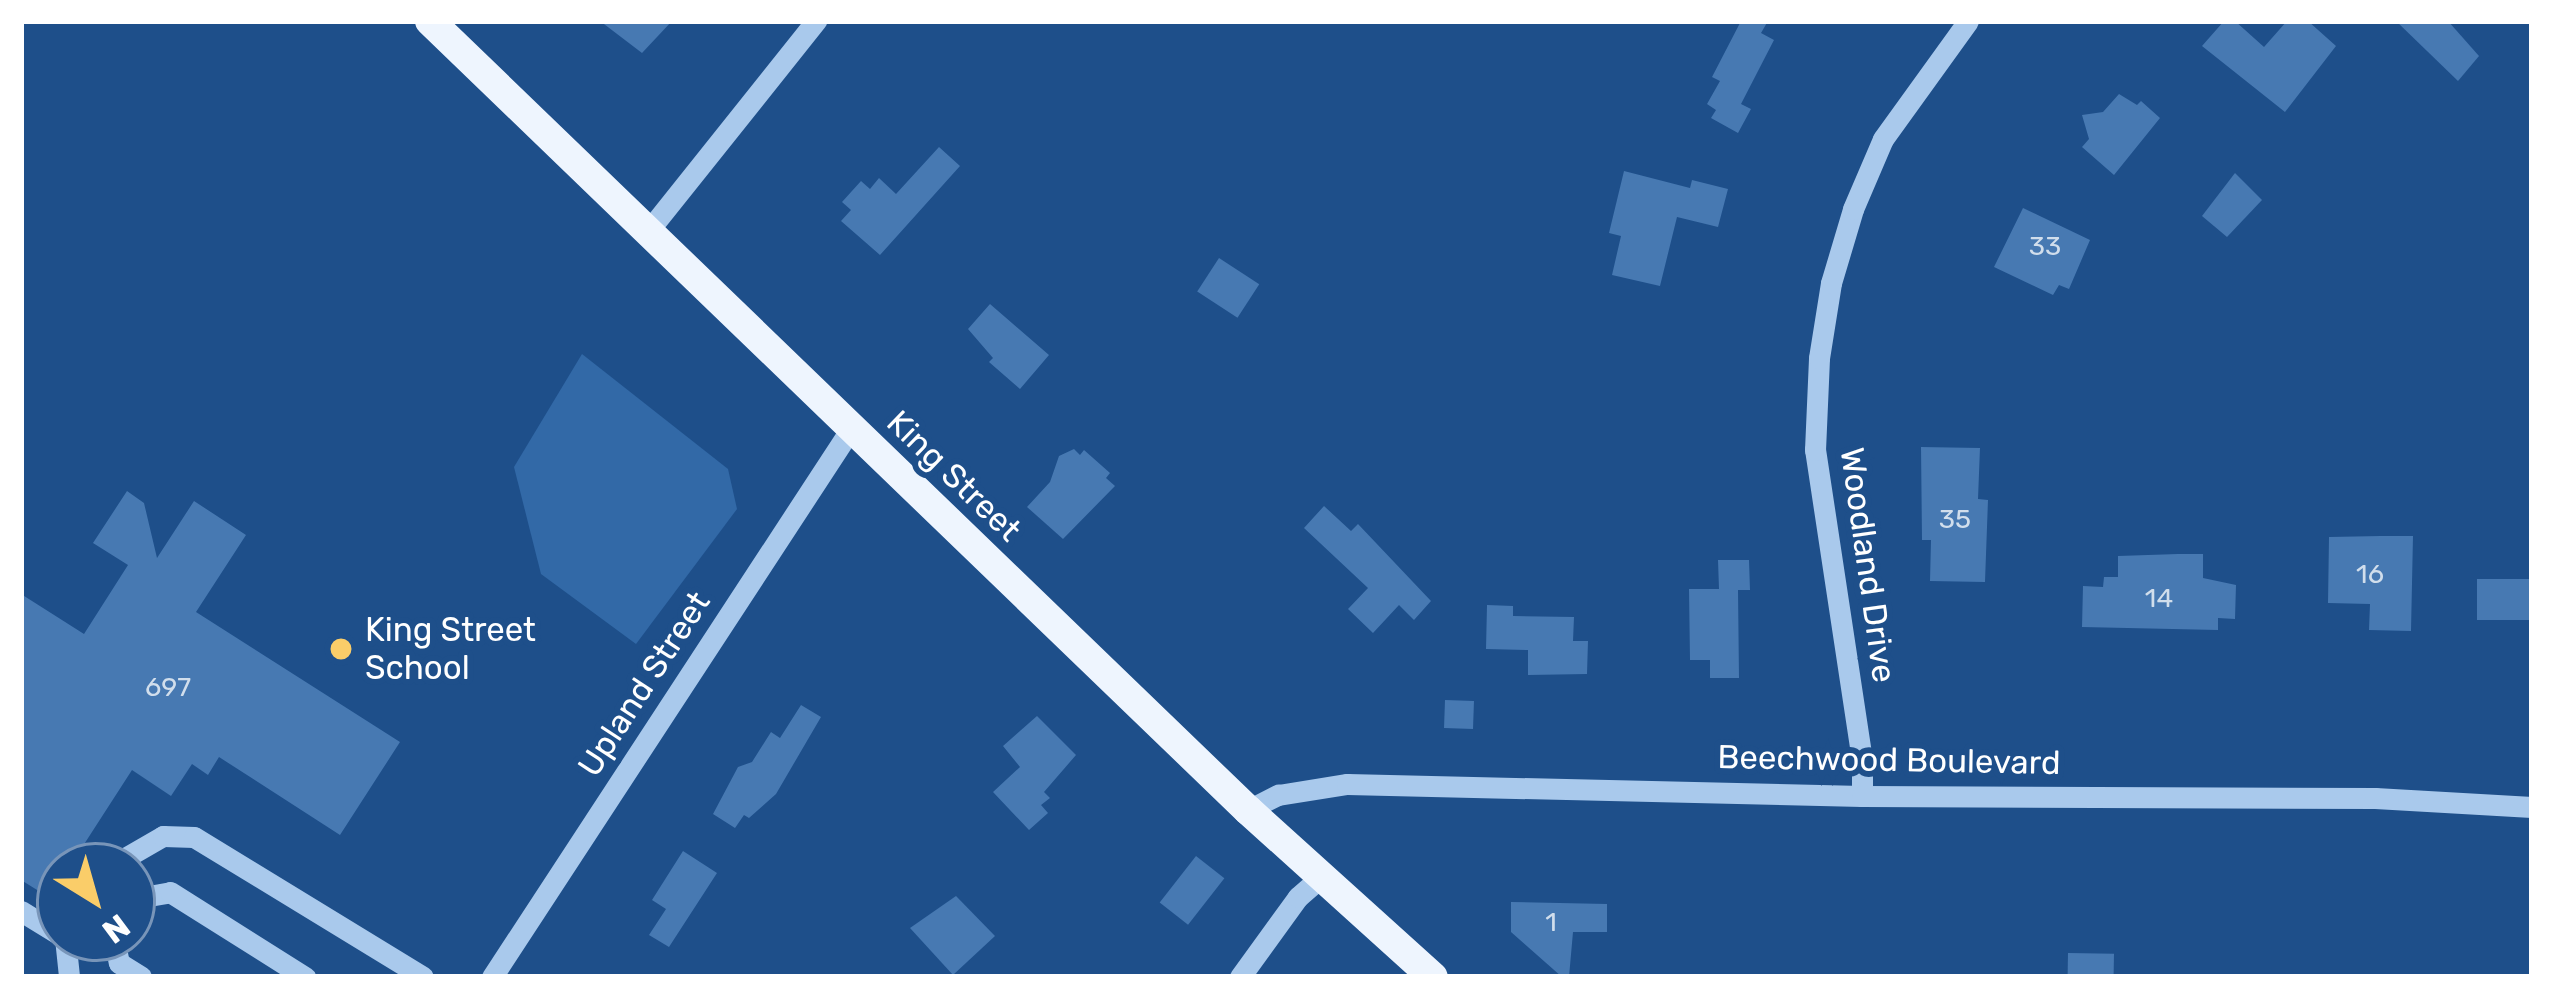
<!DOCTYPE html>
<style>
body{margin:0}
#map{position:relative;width:2553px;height:998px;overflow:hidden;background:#1e4f8a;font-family:Rubik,sans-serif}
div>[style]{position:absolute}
.green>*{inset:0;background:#3269a7}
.building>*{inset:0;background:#4779b2;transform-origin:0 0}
.minor>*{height:21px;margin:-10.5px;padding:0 10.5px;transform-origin:10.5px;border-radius:10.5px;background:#a9c9ec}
.major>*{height:30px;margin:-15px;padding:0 15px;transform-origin:15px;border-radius:15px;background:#eef5fe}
.dots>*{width:33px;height:33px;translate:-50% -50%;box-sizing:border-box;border:6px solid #1e4f8a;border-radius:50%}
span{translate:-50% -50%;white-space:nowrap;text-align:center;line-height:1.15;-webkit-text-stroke:12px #1e4f8a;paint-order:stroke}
.number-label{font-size:27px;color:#d1deec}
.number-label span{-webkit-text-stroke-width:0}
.street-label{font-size:33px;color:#fff}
.poi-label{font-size:33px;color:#fff}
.left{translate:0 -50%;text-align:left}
.frame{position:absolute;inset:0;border:24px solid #fff;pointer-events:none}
.north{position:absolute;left:36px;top:842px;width:120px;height:120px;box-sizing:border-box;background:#1e4f8a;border:3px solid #7895b9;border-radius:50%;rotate:143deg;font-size:33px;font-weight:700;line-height:48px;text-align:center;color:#fff}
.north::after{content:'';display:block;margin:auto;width:42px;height:54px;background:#facd69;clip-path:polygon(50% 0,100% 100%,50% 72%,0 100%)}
</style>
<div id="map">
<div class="green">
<div style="clip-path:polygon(582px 354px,728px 469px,737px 509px,636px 644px,541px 574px,514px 467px)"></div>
</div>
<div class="building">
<div style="clip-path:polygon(600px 21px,672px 21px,642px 53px)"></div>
<div style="clip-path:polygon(1741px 21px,1768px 21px,1761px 33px,1774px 40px,1741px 104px,1751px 109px,1738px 133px,1711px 118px,1716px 110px,1707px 104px,1720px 81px,1712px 77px)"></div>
<div style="clip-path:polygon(2224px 21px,2235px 21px,2264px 47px,2287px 21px,2308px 21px,2336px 46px,2285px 112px,2202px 46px)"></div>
<div style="clip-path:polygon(2396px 21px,2448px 21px,2479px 56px,2458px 81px)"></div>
<div style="clip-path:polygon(2119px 94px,2137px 105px,2141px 101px,2160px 118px,2114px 175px,2082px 147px,2089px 139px,2082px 115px,2103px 112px)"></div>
<div style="clip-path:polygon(939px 147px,960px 166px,880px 255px,841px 221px,851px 210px,842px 202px,861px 181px,870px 189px,879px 178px,896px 194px)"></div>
<div style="clip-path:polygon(1624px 171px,1690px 188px,1692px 180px,1728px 189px,1718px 227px,1677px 217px,1660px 286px,1612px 275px,1621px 236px,1609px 233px)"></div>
<div style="clip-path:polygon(2235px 173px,2262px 200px,2227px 237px,2202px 216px)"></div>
<div style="clip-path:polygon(2023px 208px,2090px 240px,2069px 289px,2059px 285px,2053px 295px,1994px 267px)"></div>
<div style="left:1219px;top:258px;width:48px;height:40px;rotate:33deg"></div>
<div style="clip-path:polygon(990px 304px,1049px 355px,1020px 389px,989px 362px,993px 358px,968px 329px)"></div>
<div style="clip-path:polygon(1921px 447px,1980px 448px,1978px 499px,1988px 500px,1985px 582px,1930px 581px,1931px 540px,1922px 540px)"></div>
<div style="clip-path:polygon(1074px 449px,1080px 455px,1084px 450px,1110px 473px,1106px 478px,1115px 486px,1063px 539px,1027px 507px,1050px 482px,1059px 456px)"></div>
<div style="clip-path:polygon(127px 491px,144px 503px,157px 558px,194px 501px,246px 535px,196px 612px,400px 742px,340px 835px,219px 757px,208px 775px,192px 764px,171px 796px,132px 770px,70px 866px,60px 866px,60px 882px,50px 898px,21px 880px,21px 594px,84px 634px,128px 565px,93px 543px)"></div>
<div style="clip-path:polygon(1324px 506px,1351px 531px,1358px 524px,1431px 601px,1414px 620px,1399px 605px,1373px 633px,1348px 609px,1368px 588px,1304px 528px)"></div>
<div style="clip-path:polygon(2381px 536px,2413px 536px,2411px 631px,2369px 630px,2370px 604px,2328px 603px,2329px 537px)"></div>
<div style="clip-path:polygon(2178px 554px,2203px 554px,2203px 578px,2236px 585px,2235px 619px,2218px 618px,2218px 630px,2082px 627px,2083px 586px,2103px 587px,2104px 577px,2118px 577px,2118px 556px)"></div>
<div style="clip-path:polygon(1718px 560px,1749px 560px,1750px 590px,1738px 590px,1739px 678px,1710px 678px,1710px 660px,1690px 660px,1689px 589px,1719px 589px)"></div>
<div style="left:2477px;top:579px;width:55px;height:41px"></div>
<div style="clip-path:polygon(1487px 605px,1513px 606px,1513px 616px,1574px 617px,1573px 641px,1588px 641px,1587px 674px,1528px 675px,1528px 650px,1486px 649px)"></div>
<div style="left:1445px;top:700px;width:29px;height:28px;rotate:2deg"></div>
<div style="clip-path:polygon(801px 705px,821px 717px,776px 794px,749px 818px,744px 815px,735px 828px,713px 814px,738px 767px,752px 762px,771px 732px,780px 738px)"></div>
<div style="clip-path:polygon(1037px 716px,1076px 755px,1044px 792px,1050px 798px,1041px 805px,1048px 813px,1029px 830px,993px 792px,1020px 767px,1003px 746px)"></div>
<div style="clip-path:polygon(683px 851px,717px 873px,669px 947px,649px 935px,666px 909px,652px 900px)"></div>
<div style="left:1196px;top:856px;width:36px;height:59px;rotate:38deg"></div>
<div style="clip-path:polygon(956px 896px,995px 936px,953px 975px,910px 928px)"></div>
<div style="clip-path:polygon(1511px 902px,1607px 904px,1607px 932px,1573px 932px,1569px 977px,1562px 977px,1511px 932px)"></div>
<div style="left:2068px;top:953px;width:46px;height:24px;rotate:1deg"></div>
</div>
<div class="minor">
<div style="left:649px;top:230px;width:268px;rotate:-51.4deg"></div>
<div style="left:1862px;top:796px;width:36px;rotate:-90deg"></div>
<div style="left:1862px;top:760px;width:314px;rotate:-98.6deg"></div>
<div style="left:1815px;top:450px;width:92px;rotate:-87.5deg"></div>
<div style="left:1819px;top:358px;width:76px;rotate:-80.9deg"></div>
<div style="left:1831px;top:283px;width:77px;rotate:-73.4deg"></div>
<div style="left:1853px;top:209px;width:76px;rotate:-66.8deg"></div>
<div style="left:1883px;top:139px;width:145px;rotate:-54.2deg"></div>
<div style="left:1248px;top:810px;width:34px;rotate:-27deg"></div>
<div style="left:1278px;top:795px;width:70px;rotate:-9.1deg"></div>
<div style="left:1347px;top:784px;width:515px;rotate:1.33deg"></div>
<div style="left:1862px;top:796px;width:513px;rotate:0.22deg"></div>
<div style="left:2375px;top:798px;width:157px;rotate:3.3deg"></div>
<div style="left:111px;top:866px;width:60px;rotate:-30deg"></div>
<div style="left:163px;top:836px;width:31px;rotate:2deg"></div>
<div style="left:194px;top:837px;width:268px;rotate:31.4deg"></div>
<div style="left:21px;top:911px;width:46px;rotate:31.6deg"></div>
<div style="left:132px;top:912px;width:19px;rotate:-54deg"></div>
<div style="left:143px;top:897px;width:27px;rotate:-10deg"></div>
<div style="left:170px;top:892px;width:160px;rotate:32.2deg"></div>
<div style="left:65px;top:938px;width:39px;rotate:84deg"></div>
<div style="left:114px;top:938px;width:25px;rotate:79deg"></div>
<div style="left:119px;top:963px;width:26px;rotate:32deg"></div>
<div style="left:492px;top:977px;width:657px;rotate:-56.79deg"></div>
<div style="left:1240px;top:977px;width:99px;rotate:-54.1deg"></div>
<div style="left:1298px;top:897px;width:35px;rotate:-41deg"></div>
</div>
<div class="major">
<div style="left:430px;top:21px;width:1137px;rotate:43.97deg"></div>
<div style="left:1248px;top:810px;width:249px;rotate:42.1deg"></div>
</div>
<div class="dots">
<div style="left:341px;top:649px;background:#facd69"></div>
</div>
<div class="number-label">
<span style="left:2045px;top:247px">33</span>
<span style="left:1955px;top:520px">35</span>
<span style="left:2370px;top:575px">16</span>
<span style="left:2159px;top:599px">14</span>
<span style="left:168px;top:688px">697</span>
<span style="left:1551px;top:923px">1</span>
</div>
<div class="street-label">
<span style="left:954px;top:476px;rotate:44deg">King Street</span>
<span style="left:1868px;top:565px;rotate:82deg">Woodland Drive</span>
<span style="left:644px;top:684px;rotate:-57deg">Upland Street</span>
<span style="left:1889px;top:760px;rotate:1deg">Beechwood Boulevard</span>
</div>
<div class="poi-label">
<span class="left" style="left:365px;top:649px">King Street<br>School</span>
</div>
<div class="frame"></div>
<div class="north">N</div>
</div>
